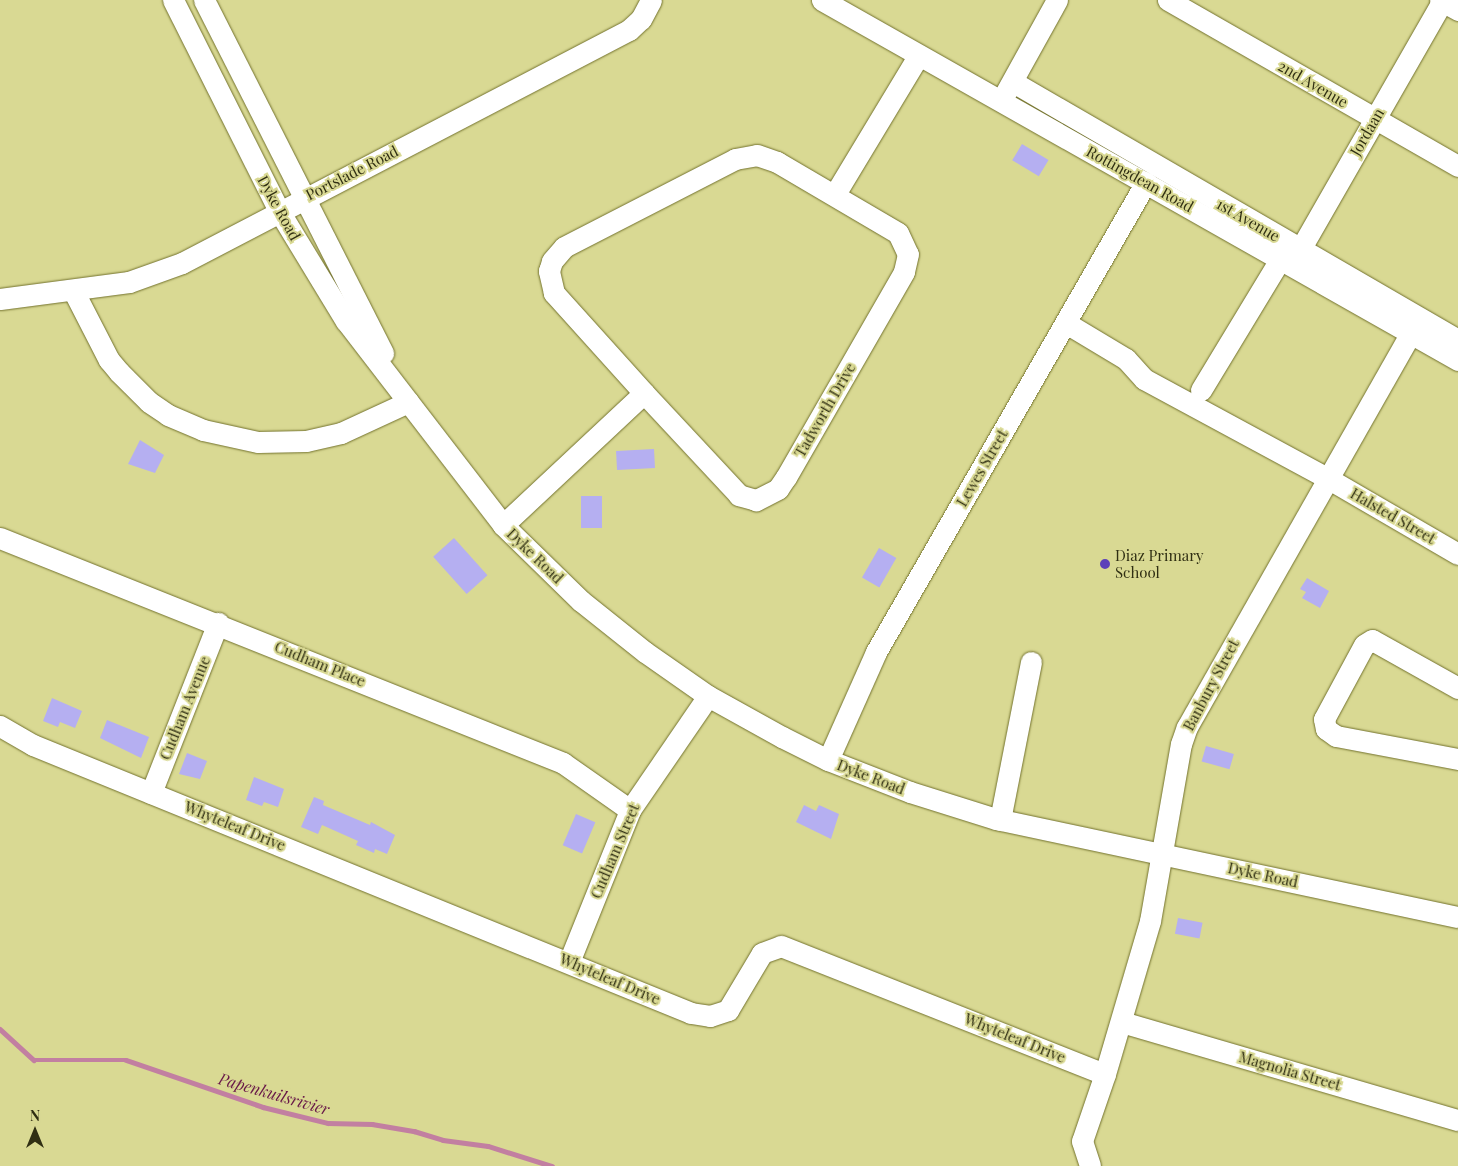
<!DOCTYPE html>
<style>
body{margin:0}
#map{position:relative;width:1458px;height:1166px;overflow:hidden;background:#d9d993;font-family:"Playfair Display",serif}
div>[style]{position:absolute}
.stream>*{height:4.5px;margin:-2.25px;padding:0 2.25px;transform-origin:2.25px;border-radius:2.25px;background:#c27fa1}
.building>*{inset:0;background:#b5aff1;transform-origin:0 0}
.roads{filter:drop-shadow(0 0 1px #73722e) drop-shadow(0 0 1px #73722e)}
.minor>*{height:21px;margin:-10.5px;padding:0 10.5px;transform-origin:10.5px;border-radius:10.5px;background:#fff}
.dots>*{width:14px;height:14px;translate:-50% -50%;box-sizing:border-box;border:2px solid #d9d993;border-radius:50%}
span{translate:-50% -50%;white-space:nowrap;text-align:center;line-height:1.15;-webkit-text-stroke:4px #d9d993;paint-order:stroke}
.street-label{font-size:15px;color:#302f13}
.poi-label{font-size:15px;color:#302f13}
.left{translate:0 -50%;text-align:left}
.water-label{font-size:16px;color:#681848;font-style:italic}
.north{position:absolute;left:10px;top:1106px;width:50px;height:50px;-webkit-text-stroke:4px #d9d993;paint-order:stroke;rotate:0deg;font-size:14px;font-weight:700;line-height:20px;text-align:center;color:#302f13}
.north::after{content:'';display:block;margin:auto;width:18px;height:22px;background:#302f13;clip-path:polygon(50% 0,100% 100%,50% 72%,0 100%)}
</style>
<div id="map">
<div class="stream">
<div style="left:0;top:1029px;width:46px;rotate:42.4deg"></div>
<div style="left:34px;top:1060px;width:92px"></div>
<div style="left:126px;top:1060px;width:145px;rotate:18.9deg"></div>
<div style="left:263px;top:1107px;width:67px;rotate:13.8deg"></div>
<div style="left:328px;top:1123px;width:44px;rotate:1.3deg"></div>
<div style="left:372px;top:1124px;width:43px;rotate:9.5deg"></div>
<div style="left:414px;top:1131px;width:30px;rotate:17deg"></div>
<div style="left:443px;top:1140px;width:45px;rotate:7.6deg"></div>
<div style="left:488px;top:1146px;width:67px;rotate:17.4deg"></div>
</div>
<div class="building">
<div style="left:1022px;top:144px;width:31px;height:19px;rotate:31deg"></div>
<div style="clip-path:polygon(140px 440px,164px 455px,155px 473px,128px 464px)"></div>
<div style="left:654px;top:449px;width:19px;height:38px;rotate:87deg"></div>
<div style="left:581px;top:496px;width:21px;height:32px"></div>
<div style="left:454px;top:538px;width:50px;height:28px;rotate:48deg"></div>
<div style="left:879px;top:548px;width:20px;height:34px;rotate:30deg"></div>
<div style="clip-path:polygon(1307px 578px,1329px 591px,1320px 608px,1302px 598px,1306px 592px,1300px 589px)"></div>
<div style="clip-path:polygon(52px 698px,82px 711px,75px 728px,60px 722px,58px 727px,43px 721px)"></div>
<div style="clip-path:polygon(107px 720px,149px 737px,141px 758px,100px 738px)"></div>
<div style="left:1206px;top:746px;width:29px;height:16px;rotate:16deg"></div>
<div style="clip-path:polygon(187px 753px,207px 761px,200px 779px,179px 774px)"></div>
<div style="clip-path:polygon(254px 777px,284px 789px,278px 807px,264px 802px,262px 806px,246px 800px)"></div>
<div style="clip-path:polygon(314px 797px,324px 801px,323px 805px,370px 825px,371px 822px,395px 835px,387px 854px,375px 849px,374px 853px,356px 845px,358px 841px,322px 825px,318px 834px,301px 827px)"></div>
<div style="clip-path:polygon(804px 805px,816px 811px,819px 805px,839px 814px,831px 839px,796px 822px)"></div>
<div style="left:576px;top:814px;width:21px;height:34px;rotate:23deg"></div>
<div style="left:1178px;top:918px;width:25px;height:16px;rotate:11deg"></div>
</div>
<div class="roads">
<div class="minor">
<div style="left:173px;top:0;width:236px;rotate:63.3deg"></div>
<div style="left:279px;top:211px;width:129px;rotate:58.7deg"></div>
<div style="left:346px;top:321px;width:257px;rotate:52.4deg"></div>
<div style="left:503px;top:525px;width:109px;rotate:44.3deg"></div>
<div style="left:581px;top:601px;width:82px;rotate:38.6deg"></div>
<div style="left:645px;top:652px;width:77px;rotate:34.9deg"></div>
<div style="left:708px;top:696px;width:85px;rotate:29deg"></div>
<div style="left:782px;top:737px;width:51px;rotate:26.6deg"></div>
<div style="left:828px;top:760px;width:88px;rotate:21.3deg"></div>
<div style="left:910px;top:792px;width:90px;rotate:17.4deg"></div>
<div style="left:996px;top:819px;width:472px;rotate:12deg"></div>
<div style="left:204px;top:0;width:396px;rotate:63.1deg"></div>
<div style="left:822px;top:0;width:731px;rotate:29.51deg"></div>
<div style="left:1168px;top:0;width:334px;rotate:29.8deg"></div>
<div style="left:1440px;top:0;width:21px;rotate:29deg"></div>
<div style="left:1013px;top:82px;width:514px;rotate:30.1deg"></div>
<div style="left:1006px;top:92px;width:105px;rotate:-61deg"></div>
<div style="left:757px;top:155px;width:21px;rotate:19deg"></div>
<div style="left:777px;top:162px;width:140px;rotate:30.4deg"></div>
<div style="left:898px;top:233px;width:23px;rotate:65deg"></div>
<div style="left:908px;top:254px;width:18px;rotate:103deg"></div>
<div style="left:904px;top:272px;width:237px;rotate:119.9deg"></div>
<div style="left:786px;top:477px;width:14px;rotate:124deg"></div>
<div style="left:778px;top:489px;width:25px;rotate:153deg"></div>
<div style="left:756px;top:500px;width:18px;rotate:-164deg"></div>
<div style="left:739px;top:495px;width:139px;rotate:-133deg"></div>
<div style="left:644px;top:393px;width:135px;rotate:-132deg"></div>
<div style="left:554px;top:293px;width:23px;rotate:-103deg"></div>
<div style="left:549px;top:271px;width:10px;rotate:-73deg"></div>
<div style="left:552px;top:261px;width:18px;rotate:-49deg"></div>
<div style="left:564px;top:247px;width:192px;rotate:-27.2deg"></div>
<div style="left:735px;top:159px;width:22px;rotate:-10deg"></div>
<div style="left:835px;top:194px;width:162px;rotate:-58.9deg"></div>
<div style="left:1293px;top:262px;width:302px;rotate:-60.2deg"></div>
<div style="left:74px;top:292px;width:76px;rotate:62.8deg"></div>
<div style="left:109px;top:360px;width:16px;rotate:50deg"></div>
<div style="left:119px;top:372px;width:42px;rotate:45deg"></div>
<div style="left:149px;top:402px;width:23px;rotate:34deg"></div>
<div style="left:168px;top:415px;width:38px;rotate:23deg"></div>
<div style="left:203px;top:430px;width:56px;rotate:12.3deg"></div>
<div style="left:258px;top:442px;width:48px;rotate:-1.2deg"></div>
<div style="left:306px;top:441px;width:36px;rotate:-13deg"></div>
<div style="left:341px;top:433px;width:74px;rotate:-24.8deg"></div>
<div style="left:0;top:299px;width:130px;rotate:-7.5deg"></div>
<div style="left:129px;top:282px;width:56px;rotate:-19.7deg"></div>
<div style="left:182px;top:263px;width:504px;rotate:-27.53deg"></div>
<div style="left:629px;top:30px;width:16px;rotate:-43deg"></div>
<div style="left:641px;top:19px;width:21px;rotate:-62deg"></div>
<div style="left:1066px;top:323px;width:70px;rotate:31deg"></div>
<div style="left:1126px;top:359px;width:27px;rotate:48deg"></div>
<div style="left:1144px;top:379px;width:210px;rotate:28.4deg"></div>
<div style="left:1329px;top:479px;width:149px;rotate:30.2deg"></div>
<div style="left:1201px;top:390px;width:154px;rotate:-58.8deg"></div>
<div style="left:503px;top:525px;width:193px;rotate:-43.1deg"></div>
<div style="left:0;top:538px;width:606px;rotate:21.78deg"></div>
<div style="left:563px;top:763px;width:82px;rotate:35deg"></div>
<div style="left:1458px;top:688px;width:98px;rotate:-150.8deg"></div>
<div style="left:1372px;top:640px;width:9px;rotate:148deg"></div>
<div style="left:1364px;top:645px;width:84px;rotate:118.4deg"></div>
<div style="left:1324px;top:719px;width:10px;rotate:79deg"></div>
<div style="left:1326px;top:729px;width:12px;rotate:35deg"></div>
<div style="left:1336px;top:736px;width:124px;rotate:10.7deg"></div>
<div style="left:0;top:726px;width:38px;rotate:30deg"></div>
<div style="left:33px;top:745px;width:710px;rotate:22.16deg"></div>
<div style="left:691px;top:1013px;width:19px;rotate:9deg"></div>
<div style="left:710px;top:1016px;width:19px;rotate:-18deg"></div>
<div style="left:728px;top:1010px;width:66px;rotate:-59.2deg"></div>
<div style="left:762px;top:953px;width:20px;rotate:-20deg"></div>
<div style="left:781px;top:946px;width:348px;rotate:21.6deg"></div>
<div style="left:1105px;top:1074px;width:71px;rotate:108.9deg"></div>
<div style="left:1082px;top:1141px;width:26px;rotate:72deg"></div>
<div style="left:828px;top:760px;width:118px;rotate:-66deg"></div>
<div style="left:876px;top:652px;width:542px;rotate:-60.12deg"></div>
<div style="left:151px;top:793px;width:183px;rotate:-68.5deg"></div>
<div style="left:1000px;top:820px;width:161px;rotate:-78.9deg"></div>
<div style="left:569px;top:962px;width:164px;rotate:-68.1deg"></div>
<div style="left:630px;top:810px;width:138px;rotate:-55.6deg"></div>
<div style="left:1122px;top:1022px;width:350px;rotate:16.3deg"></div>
<div style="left:1105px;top:1074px;width:159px;rotate:-73.6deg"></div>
<div style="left:1150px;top:921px;width:180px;rotate:-80.1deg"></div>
<div style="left:1181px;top:744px;width:18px;rotate:-71deg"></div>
<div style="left:1187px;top:727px;width:453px;rotate:-60.4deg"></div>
</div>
</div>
<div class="dots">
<div style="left:1105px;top:564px;background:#5c41b9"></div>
</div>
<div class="street-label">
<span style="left:1313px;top:84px;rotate:30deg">2nd Avenue</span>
<span style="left:1367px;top:132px;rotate:-60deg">Jordaan</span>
<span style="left:352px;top:173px;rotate:-27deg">Portslade Road</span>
<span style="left:1140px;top:179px;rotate:29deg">Rottingdean Road</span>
<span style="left:279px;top:208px;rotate:61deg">Dyke Road</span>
<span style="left:1248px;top:220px;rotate:30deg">1st Avenue</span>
<span style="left:825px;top:410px;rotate:-60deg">Tadworth Drive</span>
<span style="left:982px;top:468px;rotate:-60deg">Lewes Street</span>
<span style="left:1393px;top:516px;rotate:30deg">Halsted Street</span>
<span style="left:535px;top:556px;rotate:44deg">Dyke Road</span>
<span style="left:320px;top:664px;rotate:22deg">Cudham Place</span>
<span style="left:1211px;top:685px;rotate:-62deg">Banbury Street</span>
<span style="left:185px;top:708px;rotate:-68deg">Cudham Avenue</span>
<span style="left:871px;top:777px;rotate:21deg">Dyke Road</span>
<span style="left:235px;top:826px;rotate:22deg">Whyteleaf Drive</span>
<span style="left:615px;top:851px;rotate:-67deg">Cudham Street</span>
<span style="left:1263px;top:875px;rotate:12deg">Dyke Road</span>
<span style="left:610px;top:979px;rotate:23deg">Whyteleaf Drive</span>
<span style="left:1015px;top:1038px;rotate:22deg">Whyteleaf Drive</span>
<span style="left:1290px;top:1071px;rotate:16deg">Magnolia Street</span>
</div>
<div class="poi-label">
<span class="left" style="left:1115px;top:564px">Diaz Primary<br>School</span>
</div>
<div class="water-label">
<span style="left:274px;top:1094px;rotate:16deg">Papenkuilsrivier</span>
</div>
<div class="north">N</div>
</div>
